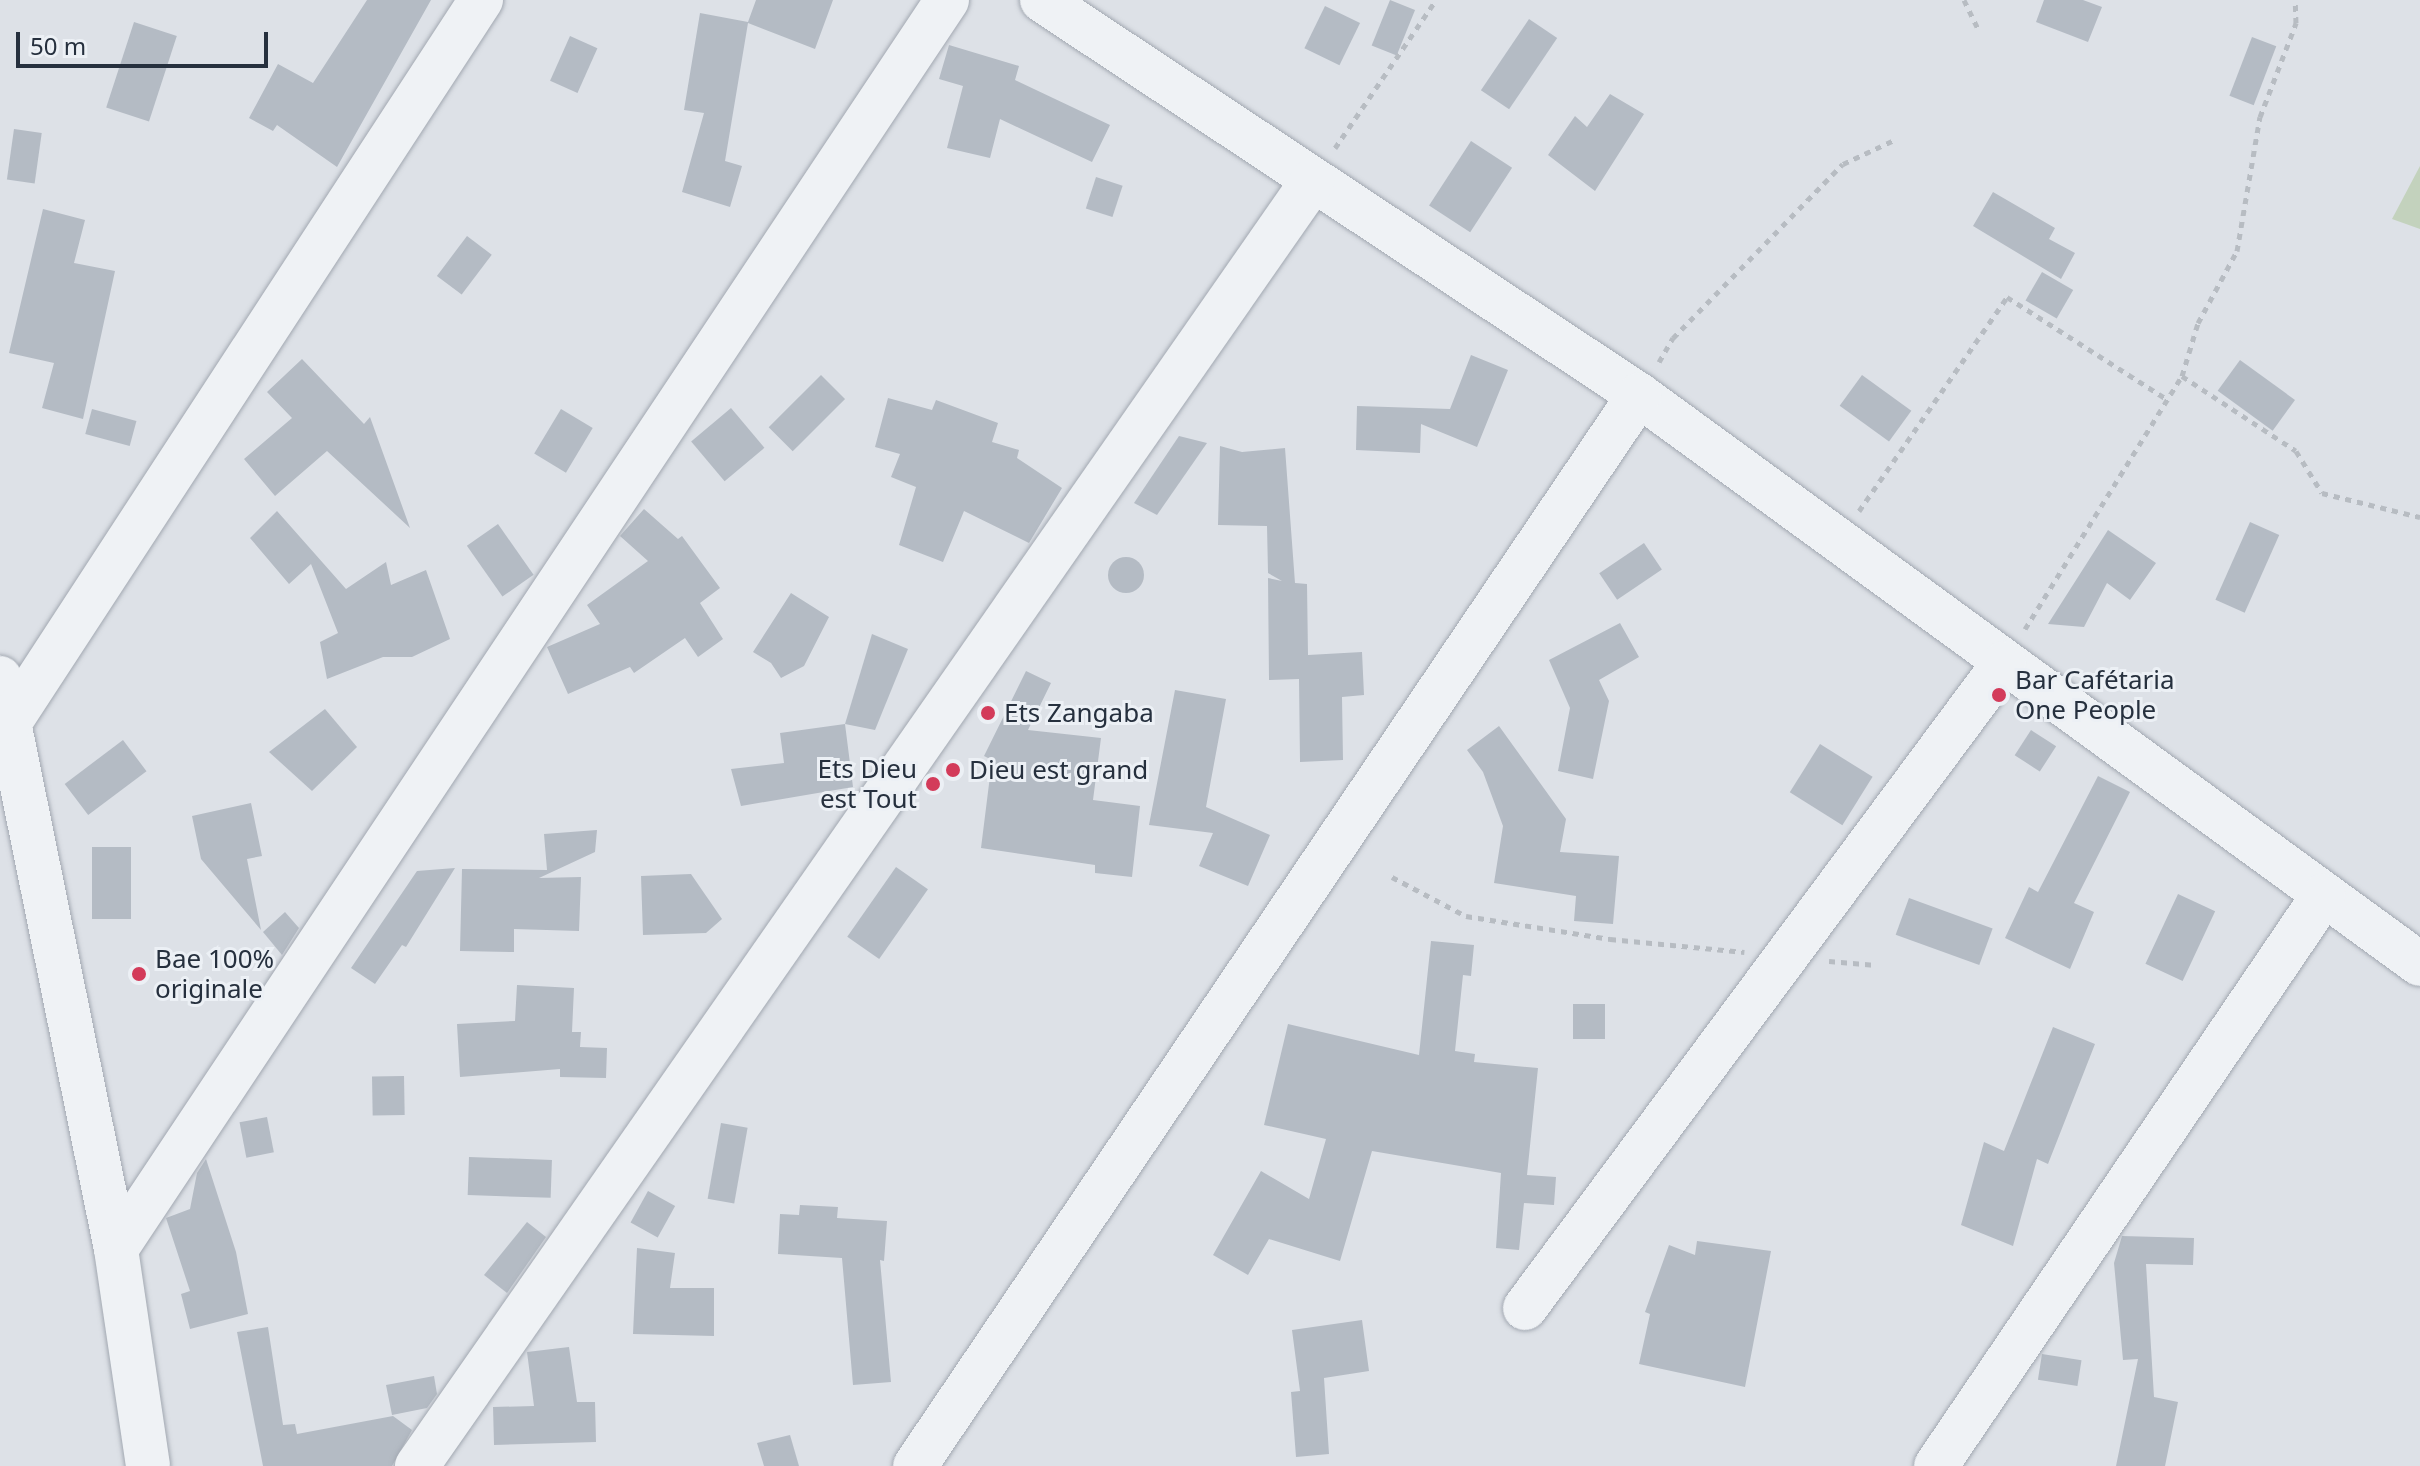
<!DOCTYPE html>
<meta charset="utf-8">
<style>
body{margin:0}
#map{position:relative;width:2420px;height:1466px;overflow:hidden;background:#dde1e7;font-family:"Noto Sans",sans-serif}
div>[style]{position:absolute}
.green>*{inset:0;background:#c3d2bd}
.building>*{inset:0;background:#b4bbc4;transform-origin:0 0}
.round{border-radius:50%}
.path>*{height:5px;margin-top:-2.5px;transform-origin:0;background:repeating-linear-gradient(90deg,#b7bcc2 0 6px,transparent 0 12px)}
.roads{filter:drop-shadow(0 0 2px #a2a8b1) drop-shadow(0 0 2px #a2a8b1)}
.minor>*{height:44px;margin:-22px;padding:0 22px;transform-origin:22px;border-radius:22px;background:#eff2f5}
.dots>*{width:22px;height:22px;translate:-50% -50%;box-sizing:border-box;border:4px solid #ecf0f5;border-radius:50%}
span{translate:-50% -50%;white-space:nowrap;text-align:center;line-height:1.15;-webkit-text-stroke:6px #ecf0f5;paint-order:stroke}
.poi-label{font-size:26px;color:#26303e}
.left{translate:0 -50%;text-align:left}
.right{translate:-100% -50%;text-align:right}
.scale{position:absolute;left:16px;top:32px;width:252px;height:36px;box-sizing:border-box;border:4px solid #26303e;border-top:0;padding-left:10px;font-size:24px;line-height:28px;white-space:nowrap;color:#26303e;-webkit-text-stroke:6px #ecf0f5;paint-order:stroke}
</style>
<div id="map">
<div class="green">
<div style="clip-path:polygon(2420px 166px,2420px 229px,2392px 219px)"></div>
</div>
<div class="building">
<div style="clip-path:polygon(367px 0,431px 0,337px 167px,277px 125px,273px 131px,249px 118px,278px 64px,313px 83px)"></div>
<div style="clip-path:polygon(756px 0,833px 0,815px 49px,748px 23px,725px 161px,742px 166px,730px 207px,682px 192px,704px 113px,684px 110px,700px 13px,748px 22px)"></div>
<div style="left:1390px;top:0;width:27px;height:49px;rotate:22deg"></div>
<div style="clip-path:polygon(2044px 0,2083px 0,2102px 7px,2088px 42px,2036px 22px)"></div>
<div style="left:1325px;top:6px;width:39px;height:47px;rotate:26deg"></div>
<div style="left:1529px;top:19px;width:34px;height:86px;rotate:34deg"></div>
<div style="left:134px;top:22px;width:45px;height:90px;rotate:18deg"></div>
<div style="left:570px;top:36px;width:30px;height:49px;rotate:24deg"></div>
<div style="left:2252px;top:37px;width:26px;height:63px;rotate:21deg"></div>
<div style="clip-path:polygon(949px 45px,1019px 66px,1015px 80px,1110px 125px,1092px 162px,1000px 119px,990px 158px,947px 148px,963px 86px,939px 79px)"></div>
<div style="clip-path:polygon(1610px 94px,1644px 114px,1595px 191px,1548px 155px,1575px 116px,1587px 127px)"></div>
<div style="left:14px;top:129px;width:28px;height:51px;rotate:8deg"></div>
<div style="left:1471px;top:141px;width:49px;height:77px;rotate:33deg"></div>
<div style="left:1096px;top:177px;width:28px;height:33px;rotate:18deg"></div>
<div style="clip-path:polygon(1993px 192px,2055px 228px,2049px 239px,2075px 253px,2061px 279px,1973px 226px)"></div>
<div style="clip-path:polygon(43px 209px,85px 220px,74px 263px,115px 271px,83px 419px,42px 408px,54px 363px,9px 353px)"></div>
<div style="left:467px;top:236px;width:31px;height:50px;rotate:37deg"></div>
<div style="left:2042px;top:272px;width:36px;height:33px;rotate:30deg"></div>
<div style="clip-path:polygon(1471px 355px,1508px 370px,1477px 447px,1421px 424px,1420px 453px,1356px 450px,1357px 406px,1450px 409px)"></div>
<div style="clip-path:polygon(302px 359px,364px 424px,370px 417px,410px 528px,327px 451px,275px 496px,244px 459px,292px 418px,267px 392px)"></div>
<div style="left:2240px;top:360px;width:68px;height:38px;rotate:36deg"></div>
<div style="left:821px;top:375px;width:34px;height:74px;rotate:45deg"></div>
<div style="left:1862px;top:375px;width:61px;height:38px;rotate:36deg"></div>
<div style="clip-path:polygon(888px 398px,932px 410px,936px 400px,998px 423px,992px 442px,1019px 450px,1017px 458px,1062px 488px,1029px 543px,964px 511px,943px 562px,899px 545px,916px 487px,891px 477px,900px 454px,875px 447px)"></div>
<div style="left:731px;top:408px;width:52px;height:52px;rotate:50deg"></div>
<div style="left:92px;top:409px;width:46px;height:26px;rotate:15deg"></div>
<div style="left:561px;top:409px;width:37px;height:52px;rotate:31deg"></div>
<div style="clip-path:polygon(1179px 436px,1207px 443px,1157px 515px,1134px 503px)"></div>
<div style="clip-path:polygon(1220px 446px,1242px 452px,1285px 448px,1295px 583px,1307px 584px,1308px 655px,1362px 652px,1364px 695px,1342px 697px,1343px 760px,1300px 762px,1299px 679px,1269px 680px,1268px 578px,1282px 581px,1268px 573px,1267px 526px,1218px 525px)"></div>
<div style="clip-path:polygon(644px 509px,678px 539px,682px 536px,720px 588px,700px 603px,723px 639px,698px 657px,685px 638px,634px 673px,630px 667px,568px 694px,547px 647px,600px 624px,587px 605px,648px 561px,620px 536px)"></div>
<div style="clip-path:polygon(277px 511px,346px 589px,386px 562px,391px 585px,426px 570px,450px 639px,412px 657px,383px 657px,327px 679px,320px 642px,338px 633px,311px 564px,289px 584px,250px 538px)"></div>
<div style="left:2250px;top:522px;width:32px;height:85px;rotate:24deg"></div>
<div style="left:498px;top:524px;width:62px;height:38px;rotate:55deg"></div>
<div style="clip-path:polygon(2108px 530px,2156px 563px,2130px 600px,2107px 583px,2084px 627px,2048px 624px)"></div>
<div style="left:1644px;top:543px;width:32px;height:54px;rotate:56deg"></div>
<div class="round" style="left:1108px;top:557px;width:36px;height:36px"></div>
<div style="clip-path:polygon(791px 593px,829px 617px,804px 666px,781px 678px,771px 663px,753px 652px)"></div>
<div style="clip-path:polygon(1620px 623px,1639px 657px,1599px 680px,1609px 701px,1593px 779px,1558px 771px,1570px 708px,1549px 660px)"></div>
<div style="clip-path:polygon(872px 634px,908px 649px,875px 730px,845px 724px)"></div>
<div style="clip-path:polygon(1026px 671px,1051px 683px,1028px 730px,1101px 738px,1093px 800px,1140px 806px,1132px 877px,1095px 873px,1095px 865px,981px 848px,992px 760px,984px 756px)"></div>
<div style="clip-path:polygon(1175px 690px,1226px 699px,1206px 807px,1270px 835px,1248px 886px,1199px 866px,1213px 833px,1149px 825px)"></div>
<div style="clip-path:polygon(325px 709px,357px 747px,312px 791px,269px 752px)"></div>
<div style="clip-path:polygon(845px 724px,853px 787px,741px 806px,731px 769px,784px 763px,780px 733px)"></div>
<div style="clip-path:polygon(1499px 726px,1566px 819px,1560px 852px,1619px 856px,1613px 924px,1574px 921px,1576px 896px,1494px 883px,1503px 826px,1483px 772px,1467px 750px)"></div>
<div style="left:2031px;top:730px;width:30px;height:30px;rotate:33deg"></div>
<div style="left:123px;top:740px;width:39px;height:73px;rotate:53deg"></div>
<div style="left:1820px;top:744px;width:62px;height:57px;rotate:32deg"></div>
<div style="clip-path:polygon(2098px 776px,2130px 792px,2074px 903px,2094px 912px,2070px 969px,2005px 938px,2029px 887px,2038px 892px)"></div>
<div style="clip-path:polygon(251px 803px,262px 856px,247px 859px,261px 930px,201px 859px,192px 816px)"></div>
<div style="clip-path:polygon(597px 830px,595px 852px,539px 878px,581px 877px,579px 931px,514px 929px,514px 952px,460px 951px,462px 869px,547px 870px,544px 834px)"></div>
<div style="left:92px;top:847px;width:39px;height:72px"></div>
<div style="left:896px;top:867px;width:39px;height:85px;rotate:35deg"></div>
<div style="clip-path:polygon(455px 868px,406px 947px,402px 945px,375px 984px,351px 968px,417px 871px)"></div>
<div style="clip-path:polygon(691px 874px,722px 919px,706px 933px,643px 935px,641px 876px)"></div>
<div style="left:2178px;top:894px;width:41px;height:77px;rotate:25deg"></div>
<div style="left:1909px;top:898px;width:89px;height:39px;rotate:20deg"></div>
<div style="clip-path:polygon(285px 912px,299px 928px,282px 955px,263px 932px)"></div>
<div style="clip-path:polygon(1431px 941px,1474px 945px,1471px 976px,1463px 975px,1455px 1051px,1475px 1054px,1474px 1062px,1538px 1068px,1527px 1175px,1556px 1177px,1554px 1205px,1524px 1203px,1519px 1250px,1496px 1248px,1501px 1173px,1372px 1151px,1340px 1261px,1269px 1239px,1248px 1275px,1213px 1255px,1261px 1171px,1309px 1199px,1326px 1139px,1264px 1125px,1288px 1024px,1419px 1055px)"></div>
<div style="clip-path:polygon(517px 985px,574px 988px,572px 1032px,581px 1032px,580px 1047px,607px 1048px,606px 1078px,560px 1077px,560px 1069px,460px 1077px,457px 1024px,515px 1021px)"></div>
<div style="left:1573px;top:1004px;width:32px;height:35px"></div>
<div style="clip-path:polygon(2053px 1027px,2095px 1044px,2048px 1164px,2037px 1159px,2013px 1246px,1961px 1225px,1984px 1142px,2004px 1151px)"></div>
<div style="left:404px;top:1076px;width:39px;height:32px;rotate:89deg"></div>
<div style="left:267px;top:1117px;width:36px;height:28px;rotate:79deg"></div>
<div style="left:721px;top:1123px;width:27px;height:77px;rotate:10deg"></div>
<div style="left:469px;top:1157px;width:83px;height:38px;rotate:2deg"></div>
<div style="clip-path:polygon(206px 1159px,236px 1252px,248px 1314px,190px 1329px,181px 1294px,190px 1291px,166px 1218px,190px 1209px,197px 1173px)"></div>
<div style="left:648px;top:1191px;width:31px;height:36px;rotate:29deg"></div>
<div style="clip-path:polygon(800px 1205px,838px 1207px,837px 1218px,887px 1221px,884px 1261px,880px 1260px,891px 1382px,853px 1385px,842px 1258px,778px 1254px,780px 1214px,799px 1215px)"></div>
<div style="clip-path:polygon(527px 1222px,546px 1237px,507px 1293px,484px 1275px)"></div>
<div style="clip-path:polygon(2122px 1236px,2194px 1238px,2193px 1265px,2146px 1264px,2154px 1397px,2178px 1402px,2165px 1466px,2116px 1466px,2138px 1359px,2123px 1360px,2114px 1263px)"></div>
<div style="clip-path:polygon(1697px 1241px,1771px 1251px,1745px 1387px,1639px 1364px,1650px 1314px,1645px 1312px,1669px 1245px,1695px 1255px)"></div>
<div style="clip-path:polygon(637px 1248px,675px 1253px,670px 1288px,714px 1288px,714px 1336px,633px 1334px)"></div>
<div style="clip-path:polygon(1362px 1320px,1369px 1371px,1324px 1378px,1329px 1454px,1296px 1457px,1291px 1392px,1300px 1391px,1292px 1330px)"></div>
<div style="clip-path:polygon(268px 1327px,283px 1425px,295px 1424px,297px 1434px,393px 1416px,412px 1430px,392px 1466px,263px 1466px,237px 1332px)"></div>
<div style="clip-path:polygon(569px 1347px,577px 1402px,595px 1402px,596px 1442px,494px 1445px,493px 1407px,534px 1406px,527px 1352px)"></div>
<div style="left:2042px;top:1354px;width:40px;height:26px;rotate:9deg"></div>
<div style="clip-path:polygon(434px 1376px,437px 1394px,427px 1408px,392px 1415px,386px 1385px)"></div>
<div style="clip-path:polygon(790px 1435px,799px 1466px,764px 1466px,757px 1443px)"></div>
</div>
<div class="path">
<div style="left:1964px;top:0;width:34px;rotate:64deg"></div>
<div style="left:1335px;top:148px;width:179px;rotate:-55.7deg"></div>
<div style="left:1659px;top:362px;width:28px;rotate:-60deg"></div>
<div style="left:1673px;top:338px;width:243px;rotate:-45.7deg"></div>
<div style="left:1843px;top:164px;width:56px;rotate:-25.2deg"></div>
<div style="left:2182px;top:376px;width:136px;rotate:33.3deg"></div>
<div style="left:2296px;top:451px;width:49px;rotate:58.2deg"></div>
<div style="left:2322px;top:493px;width:101px;rotate:13.8deg"></div>
<div style="left:1859px;top:511px;width:260px;rotate:-55.3deg"></div>
<div style="left:2007px;top:297px;width:191px;rotate:32.6deg"></div>
<div style="left:2025px;top:629px;width:298px;rotate:-58.2deg"></div>
<div style="left:2182px;top:376px;width:55px;rotate:-73.2deg"></div>
<div style="left:2198px;top:323px;width:82px;rotate:-61.6deg"></div>
<div style="left:2237px;top:251px;width:136px;rotate:-80.3deg"></div>
<div style="left:2260px;top:117px;width:101px;rotate:-69deg"></div>
<div style="left:2296px;top:23px;width:23px;rotate:-92deg"></div>
<div style="left:1392px;top:877px;width:84px;rotate:27.8deg"></div>
<div style="left:1466px;top:916px;width:146px;rotate:9.1deg"></div>
<div style="left:1610px;top:939px;width:135px;rotate:5.5deg"></div>
<div style="left:1829px;top:961px;width:47px;rotate:4.9deg"></div>
</div>
<div class="roads">
<div class="minor">
<div style="left:1042px;top:0;width:716px;rotate:33.49deg"></div>
<div style="left:1639px;top:395px;width:966px;rotate:36.08deg"></div>
<div style="left:0;top:678px;width:583px;rotate:78.52deg"></div>
<div style="left:116px;top:1249px;width:219px;rotate:81.6deg"></div>
<div style="left:10px;top:722px;width:862px;rotate:-56.88deg"></div>
<div style="left:116px;top:1249px;width:1500px;rotate:-56.36deg"></div>
<div style="left:1525px;top:1308px;width:803px;rotate:-53.4deg"></div>
<div style="left:417px;top:1466px;width:1567px;rotate:-55.13deg"></div>
<div style="left:915px;top:1466px;width:1293px;rotate:-55.94deg"></div>
<div style="left:1936px;top:1466px;width:689px;rotate:-55.83deg"></div>
</div>
</div>
<div class="dots">
<div style="left:1999px;top:695px;background:#d33b5a"></div>
<div style="left:988px;top:713px;background:#d33b5a"></div>
<div style="left:953px;top:770px;background:#d33b5a"></div>
<div style="left:933px;top:784px;background:#d33b5a"></div>
<div style="left:139px;top:974px;background:#d33b5a"></div>
</div>
<div class="poi-label">
<span class="left" style="left:2015px;top:695px">Bar Cafétaria<br>One People</span>
<span class="left" style="left:1004px;top:713px">Ets Zangaba</span>
<span class="right" style="left:917px;top:784px">Ets Dieu<br>est Tout</span>
<span class="left" style="left:969px;top:770px">Dieu est grand</span>
<span class="left" style="left:155px;top:974px">Bae 100%<br>originale</span>
</div>
<div class="scale">50 m</div>
</div>
